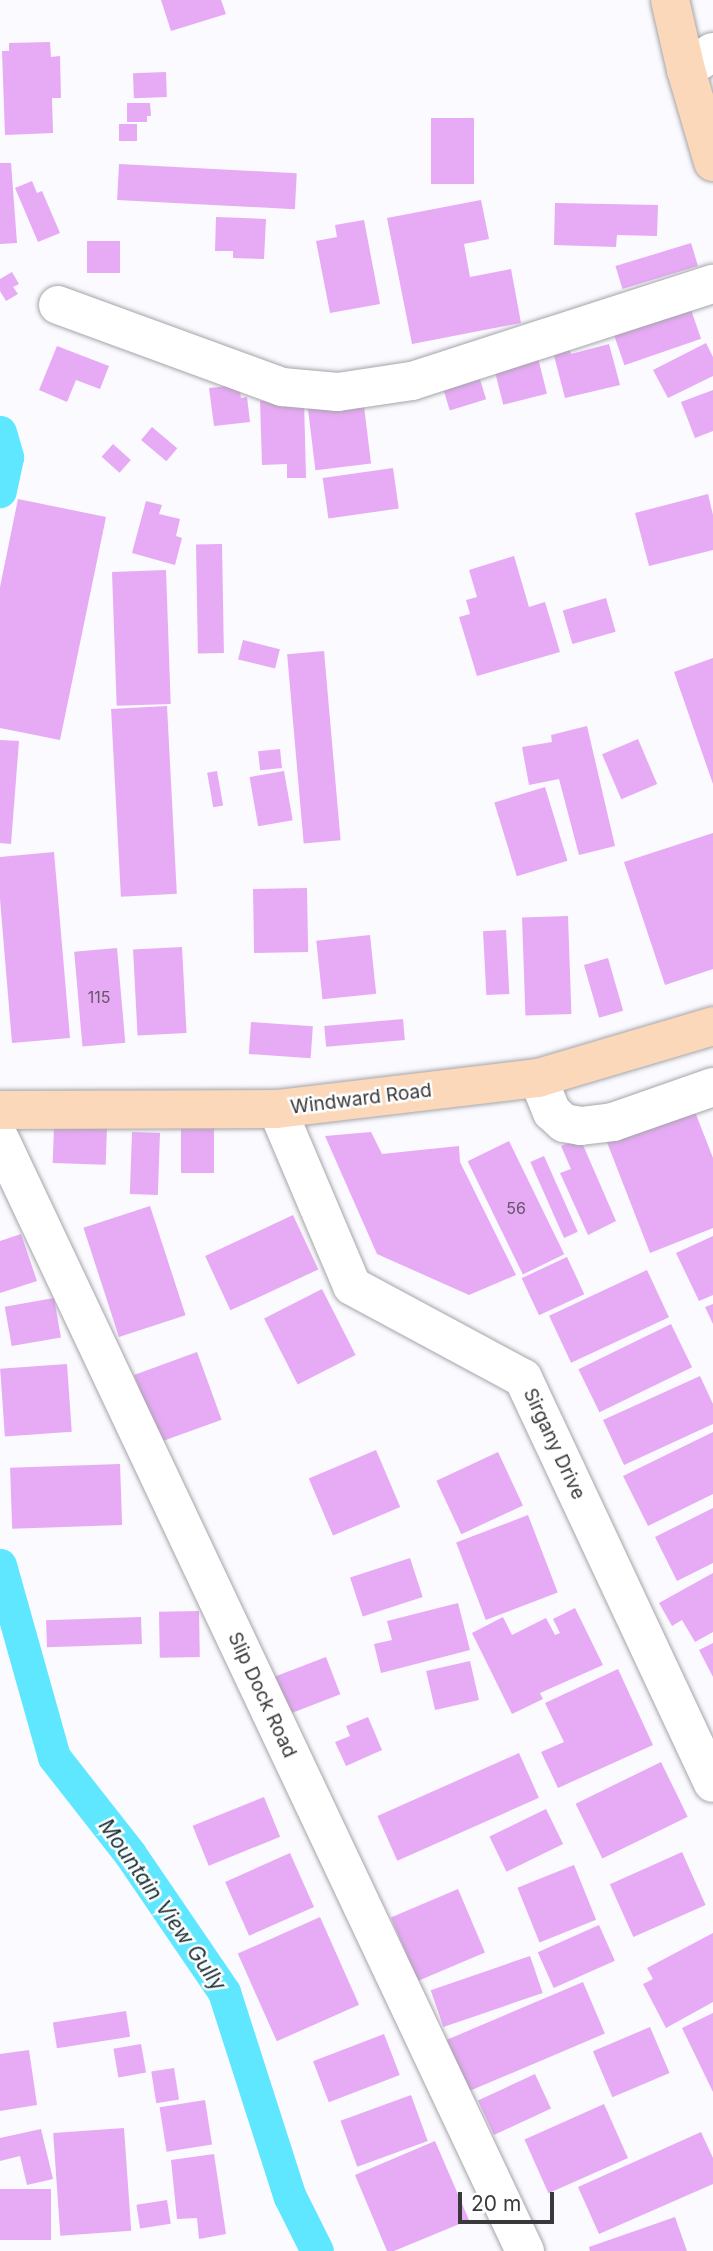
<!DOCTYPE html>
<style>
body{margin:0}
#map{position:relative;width:713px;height:2251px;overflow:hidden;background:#fafaff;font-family:Inter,sans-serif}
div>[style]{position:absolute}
.canal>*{height:33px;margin:-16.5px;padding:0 16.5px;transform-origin:16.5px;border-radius:16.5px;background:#5ee7fe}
.building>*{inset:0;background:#e7aaf5;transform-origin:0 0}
.roads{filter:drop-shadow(0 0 2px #a5a5aa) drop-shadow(0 0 2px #a5a5aa)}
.minor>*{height:38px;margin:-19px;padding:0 19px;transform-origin:19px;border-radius:19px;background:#fff}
.major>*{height:38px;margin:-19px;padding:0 19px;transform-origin:19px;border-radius:19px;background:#fbd8ba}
span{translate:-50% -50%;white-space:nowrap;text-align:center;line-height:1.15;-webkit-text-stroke:5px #fff;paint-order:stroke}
.number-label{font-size:16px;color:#64556a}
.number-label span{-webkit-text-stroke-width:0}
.street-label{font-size:19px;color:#39393c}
.water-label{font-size:21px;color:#1a3136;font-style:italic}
.scale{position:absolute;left:458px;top:2192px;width:96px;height:32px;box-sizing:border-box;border:4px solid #39393c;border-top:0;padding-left:9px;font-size:21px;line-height:24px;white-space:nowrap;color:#39393c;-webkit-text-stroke:5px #fff;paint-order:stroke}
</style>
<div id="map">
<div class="canal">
<div style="left:0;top:432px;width:26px;rotate:74deg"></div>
<div style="left:7px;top:457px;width:35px;rotate:102deg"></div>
<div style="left:0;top:1565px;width:199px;rotate:74.3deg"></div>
<div style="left:54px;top:1757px;width:123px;rotate:51.9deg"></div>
<div style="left:130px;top:1854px;width:167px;rotate:55.7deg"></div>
<div style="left:224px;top:1992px;width:215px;rotate:72.2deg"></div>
<div style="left:290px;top:2197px;width:60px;rotate:63.4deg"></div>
</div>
<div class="building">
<div style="clip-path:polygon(161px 0,221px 0,226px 14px,171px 31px)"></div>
<div style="clip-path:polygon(50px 42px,51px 57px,60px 56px,61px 98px,52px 98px,53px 133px,5px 135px,2px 51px,9px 51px,9px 43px)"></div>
<div style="left:166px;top:72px;width:25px;height:33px;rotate:88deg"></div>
<div style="clip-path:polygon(127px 103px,150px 103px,151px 116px,147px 116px,147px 122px,127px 122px)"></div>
<div style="left:431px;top:118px;width:43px;height:66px"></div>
<div style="left:119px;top:124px;width:18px;height:17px"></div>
<div style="clip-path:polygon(0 163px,11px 163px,17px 243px,0 244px)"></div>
<div style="left:119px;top:164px;width:178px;height:36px;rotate:3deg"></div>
<div style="clip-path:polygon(32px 181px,37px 193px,42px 191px,60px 233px,38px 242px,15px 188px)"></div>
<div style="clip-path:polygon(481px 200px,489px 239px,464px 244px,470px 277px,511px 269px,521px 323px,412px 344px,387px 218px)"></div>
<div style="clip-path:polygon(555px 203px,658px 205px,657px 236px,617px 235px,616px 247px,554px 245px)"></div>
<div style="clip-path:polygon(216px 217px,266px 219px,264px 259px,233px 258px,233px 251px,215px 251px)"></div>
<div style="clip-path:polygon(364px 220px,380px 304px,330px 313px,316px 241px,337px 237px,335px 225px)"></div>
<div style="left:120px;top:241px;width:32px;height:33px;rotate:90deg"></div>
<div style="left:691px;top:243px;width:24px;height:79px;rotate:73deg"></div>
<div style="clip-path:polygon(12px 272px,19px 284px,13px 287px,18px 294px,6px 301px,0 291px,0 279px)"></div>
<div style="left:688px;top:301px;width:40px;height:81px;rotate:71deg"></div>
<div style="clip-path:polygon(567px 340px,571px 354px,609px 344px,620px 385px,565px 398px,551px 344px)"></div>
<div style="clip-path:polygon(706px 343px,713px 357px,713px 376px,668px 398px,653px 370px)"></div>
<div style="clip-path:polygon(57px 346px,109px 366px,100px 389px,76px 380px,67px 402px,39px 390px)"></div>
<div style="left:537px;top:354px;width:41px;height:45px;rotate:76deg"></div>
<div style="left:475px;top:363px;width:38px;height:38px;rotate:73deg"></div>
<div style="clip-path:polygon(239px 385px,241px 398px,247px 397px,250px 422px,214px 426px,209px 388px)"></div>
<div style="clip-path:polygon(713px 390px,713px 431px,695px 438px,681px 402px)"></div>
<div style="left:363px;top:398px;width:66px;height:56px;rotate:83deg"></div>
<div style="clip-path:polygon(304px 400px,306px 478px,287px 478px,287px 464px,262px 465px,260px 401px)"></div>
<div style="left:152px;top:427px;width:33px;height:17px;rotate:40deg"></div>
<div style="left:113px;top:444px;width:24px;height:17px;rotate:42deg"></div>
<div style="left:393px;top:468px;width:41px;height:71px;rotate:82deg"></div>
<div style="clip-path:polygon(708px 494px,713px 515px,713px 550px,649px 566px,635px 513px)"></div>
<div style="clip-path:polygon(18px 499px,106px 517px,60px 740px,0 728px,0 587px)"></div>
<div style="clip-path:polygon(146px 501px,162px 505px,159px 514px,180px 519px,176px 536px,182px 538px,175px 565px,132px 553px)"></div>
<div style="left:222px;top:544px;width:109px;height:26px;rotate:89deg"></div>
<div style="clip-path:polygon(514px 556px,529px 607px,545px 602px,560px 652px,477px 676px,459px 617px,470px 614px,466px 600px,477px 597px,469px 570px)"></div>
<div style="left:166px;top:570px;width:134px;height:54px;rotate:88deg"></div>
<div style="left:606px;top:598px;width:35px;height:45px;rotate:74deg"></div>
<div style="left:243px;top:640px;width:38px;height:20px;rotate:14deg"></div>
<div style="left:324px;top:651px;width:190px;height:37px;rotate:85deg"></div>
<div style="clip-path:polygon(713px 658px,713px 784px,674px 672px)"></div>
<div style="left:167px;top:706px;width:188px;height:56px;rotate:87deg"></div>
<div style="clip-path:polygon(587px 726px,615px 846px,579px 855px,559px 779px,529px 785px,522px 747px,552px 742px,551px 735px)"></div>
<div style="left:638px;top:739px;width:49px;height:39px;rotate:67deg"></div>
<div style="clip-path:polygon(0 740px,19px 741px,11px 844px,0 843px)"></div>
<div style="left:280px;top:749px;width:19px;height:22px;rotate:84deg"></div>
<div style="left:217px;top:771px;width:35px;height:10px;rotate:80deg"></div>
<div style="left:284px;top:771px;width:50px;height:35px;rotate:80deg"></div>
<div style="left:545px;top:787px;width:77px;height:53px;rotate:73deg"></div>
<div style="clip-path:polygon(713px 833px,713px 969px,665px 985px,624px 862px)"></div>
<div style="clip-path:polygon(54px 852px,70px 1038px,12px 1043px,0 899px,0 857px)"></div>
<div style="left:307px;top:888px;width:64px;height:54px;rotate:89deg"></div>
<div style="left:568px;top:916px;width:98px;height:46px;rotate:88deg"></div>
<div style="left:506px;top:930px;width:64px;height:23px;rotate:87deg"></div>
<div style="left:370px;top:935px;width:59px;height:54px;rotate:84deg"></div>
<div style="left:182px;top:947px;width:86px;height:49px;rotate:87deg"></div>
<div style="left:117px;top:948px;width:95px;height:43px;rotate:85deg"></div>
<div style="left:608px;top:958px;width:55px;height:25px;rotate:74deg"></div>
<div style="left:403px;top:1019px;width:21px;height:79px;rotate:85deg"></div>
<div style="left:251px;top:1022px;width:62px;height:32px;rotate:4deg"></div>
<div style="clip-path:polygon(690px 1099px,713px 1158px,713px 1228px,650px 1253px,603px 1132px)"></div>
<div style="left:181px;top:1125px;width:33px;height:48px"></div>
<div style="left:54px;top:1126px;width:53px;height:37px;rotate:2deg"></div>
<div style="left:132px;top:1132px;width:28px;height:62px;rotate:2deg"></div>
<div style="clip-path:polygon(371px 1132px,382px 1154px,459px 1146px,460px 1162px,516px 1275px,469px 1295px,377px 1254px,325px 1136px)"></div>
<div style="clip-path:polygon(580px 1138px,616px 1221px,588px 1235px,560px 1173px,571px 1169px,561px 1146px)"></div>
<div style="left:509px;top:1141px;width:126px;height:46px;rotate:64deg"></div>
<div style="left:544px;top:1156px;width:83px;height:15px;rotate:66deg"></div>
<div style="left:150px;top:1206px;width:115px;height:70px;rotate:72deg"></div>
<div style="left:293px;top:1215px;width:60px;height:97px;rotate:65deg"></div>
<div style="clip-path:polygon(21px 1234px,37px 1281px,0 1293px,0 1241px)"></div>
<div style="clip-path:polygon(713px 1236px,713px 1295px,699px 1301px,676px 1253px)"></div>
<div style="left:567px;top:1257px;width:41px;height:50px;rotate:65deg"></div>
<div style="left:647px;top:1270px;width:52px;height:108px;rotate:65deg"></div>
<div style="left:322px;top:1289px;width:74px;height:65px;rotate:63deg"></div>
<div style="left:54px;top:1298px;width:40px;height:50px;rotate:80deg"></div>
<div style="clip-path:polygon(713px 1304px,713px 1324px,705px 1307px)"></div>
<div style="left:671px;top:1324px;width:48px;height:103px;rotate:64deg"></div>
<div style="left:197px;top:1352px;width:72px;height:67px;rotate:70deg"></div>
<div style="left:67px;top:1364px;width:68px;height:67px;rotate:86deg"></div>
<div style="clip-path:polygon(700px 1376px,713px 1404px,713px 1424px,624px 1465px,603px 1420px)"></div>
<div style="clip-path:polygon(713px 1432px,713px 1494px,648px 1526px,623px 1476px)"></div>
<div style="left:376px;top:1450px;width:62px;height:73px;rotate:67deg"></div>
<div style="left:498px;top:1452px;width:59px;height:68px;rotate:65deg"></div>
<div style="left:120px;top:1464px;width:61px;height:110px;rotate:88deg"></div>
<div style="clip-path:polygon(713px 1508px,713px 1563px,677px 1581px,655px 1537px)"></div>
<div style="left:528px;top:1515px;width:83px;height:77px;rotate:69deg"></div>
<div style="left:410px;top:1558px;width:41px;height:63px;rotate:72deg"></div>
<div style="clip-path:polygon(713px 1573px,713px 1632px,695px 1642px,682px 1620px,672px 1626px,659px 1603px)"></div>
<div style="clip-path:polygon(458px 1603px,470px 1650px,381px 1673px,374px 1644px,392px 1640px,387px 1621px)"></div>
<div style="clip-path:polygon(575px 1608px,603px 1665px,540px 1693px,543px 1699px,512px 1714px,472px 1633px,503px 1617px,512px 1635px,546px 1618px,555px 1635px,560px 1633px,553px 1619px)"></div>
<div style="left:199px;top:1611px;width:46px;height:40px;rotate:89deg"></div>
<div style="left:141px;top:1617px;width:27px;height:95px;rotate:88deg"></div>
<div style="clip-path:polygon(713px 1643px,713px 1677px,699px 1650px)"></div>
<div style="left:326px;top:1657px;width:40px;height:63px;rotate:69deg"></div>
<div style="left:470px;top:1661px;width:40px;height:45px;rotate:77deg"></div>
<div style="clip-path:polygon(618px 1669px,653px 1745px,558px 1788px,541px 1752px,564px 1742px,545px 1703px)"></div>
<div style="clip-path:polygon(368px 1717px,382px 1750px,346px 1766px,335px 1742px,350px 1736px,346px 1726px)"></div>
<div style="left:519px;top:1753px;width:49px;height:155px;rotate:66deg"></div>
<div style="left:661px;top:1762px;width:61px;height:95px;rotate:64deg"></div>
<div style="left:264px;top:1797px;width:43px;height:77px;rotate:68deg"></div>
<div style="left:546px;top:1809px;width:39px;height:63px;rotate:64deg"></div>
<div style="left:682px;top:1852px;width:58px;height:79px;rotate:66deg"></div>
<div style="left:290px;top:1853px;width:59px;height:71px;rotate:66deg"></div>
<div style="left:574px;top:1865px;width:59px;height:61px;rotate:68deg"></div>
<div style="left:458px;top:1889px;width:69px;height:73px;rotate:67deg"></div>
<div style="left:320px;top:1917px;width:96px;height:90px;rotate:66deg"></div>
<div style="left:599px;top:1925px;width:39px;height:67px;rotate:66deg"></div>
<div style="clip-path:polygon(713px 1933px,713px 2002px,666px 2028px,643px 1984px,653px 1979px,647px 1968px)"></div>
<div style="left:530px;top:1956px;width:39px;height:105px;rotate:71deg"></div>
<div style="left:583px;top:1982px;width:56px;height:153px;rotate:67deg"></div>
<div style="left:126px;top:2011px;width:26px;height:74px;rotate:81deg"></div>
<div style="clip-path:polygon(713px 2013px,713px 2092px,682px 2028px)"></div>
<div style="left:650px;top:2027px;width:50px;height:62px;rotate:67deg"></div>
<div style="left:384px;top:2034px;width:44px;height:76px;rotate:69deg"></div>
<div style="left:141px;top:2044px;width:29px;height:28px;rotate:80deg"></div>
<div style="clip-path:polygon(29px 2050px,37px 2105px,0 2111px,0 2054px)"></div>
<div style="left:174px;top:2068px;width:32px;height:23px;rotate:81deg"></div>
<div style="left:535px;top:2074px;width:38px;height:63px;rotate:65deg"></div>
<div style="left:411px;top:2095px;width:49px;height:75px;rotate:70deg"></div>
<div style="left:205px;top:2100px;width:45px;height:46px;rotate:81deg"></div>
<div style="left:604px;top:2104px;width:59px;height:87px;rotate:66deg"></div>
<div style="left:124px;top:2128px;width:103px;height:71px;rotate:86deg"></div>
<div style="clip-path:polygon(41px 2129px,53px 2179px,27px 2185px,20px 2156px,0 2161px,0 2138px)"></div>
<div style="clip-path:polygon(701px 2132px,713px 2158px,713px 2184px,599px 2234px,578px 2187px)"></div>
<div style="clip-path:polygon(435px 2141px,469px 2220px,394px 2251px,387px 2251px,355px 2175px)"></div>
<div style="clip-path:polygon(214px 2154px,226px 2234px,199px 2239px,197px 2218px,177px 2219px,171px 2160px)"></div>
<div style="left:0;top:2189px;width:51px;height:51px"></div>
<div style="left:167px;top:2200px;width:24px;height:31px;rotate:81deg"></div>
<div style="clip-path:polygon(675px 2217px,687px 2251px,590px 2251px,589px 2247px)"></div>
</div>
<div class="roads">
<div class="minor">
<div style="left:686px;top:70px;width:32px;rotate:-34deg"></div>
<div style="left:58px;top:305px;width:239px;rotate:20.1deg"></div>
<div style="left:282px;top:387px;width:56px;rotate:5.1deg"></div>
<div style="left:338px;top:392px;width:75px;rotate:-8.5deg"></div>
<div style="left:412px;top:381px;width:316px;rotate:-17.9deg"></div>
<div style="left:538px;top:1078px;width:37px;rotate:68deg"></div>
<div style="left:552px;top:1112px;width:16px;rotate:43deg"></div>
<div style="left:564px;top:1123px;width:17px;rotate:10deg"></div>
<div style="left:581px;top:1126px;width:32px;rotate:-7deg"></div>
<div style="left:613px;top:1122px;width:106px;rotate:-19.3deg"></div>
<div style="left:277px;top:1109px;width:192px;rotate:67deg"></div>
<div style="left:352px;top:1286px;width:194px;rotate:28.3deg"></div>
<div style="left:523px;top:1378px;width:447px;rotate:64.9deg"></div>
<div style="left:0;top:1139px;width:1230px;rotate:64.73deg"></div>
</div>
<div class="major">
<div style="left:670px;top:0;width:72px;rotate:77.1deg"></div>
<div style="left:686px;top:70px;width:96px;rotate:73.6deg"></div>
<div style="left:0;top:1110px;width:277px;rotate:-0.2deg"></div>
<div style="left:277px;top:1109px;width:263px;rotate:-6.8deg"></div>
<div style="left:538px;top:1078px;width:183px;rotate:-16.5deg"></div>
</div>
</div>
<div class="number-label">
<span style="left:99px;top:997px">115</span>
<span style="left:516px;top:1208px">56</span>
</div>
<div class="street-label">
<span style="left:361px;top:1099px;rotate:-7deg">Windward Road</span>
<span style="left:554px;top:1444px;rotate:65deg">Sirgany Drive</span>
<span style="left:262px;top:1695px;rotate:65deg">Slip Dock Road</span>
</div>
<div class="water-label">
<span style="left:162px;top:1905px;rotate:55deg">Mountain View Gully</span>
</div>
<div class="scale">20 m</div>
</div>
